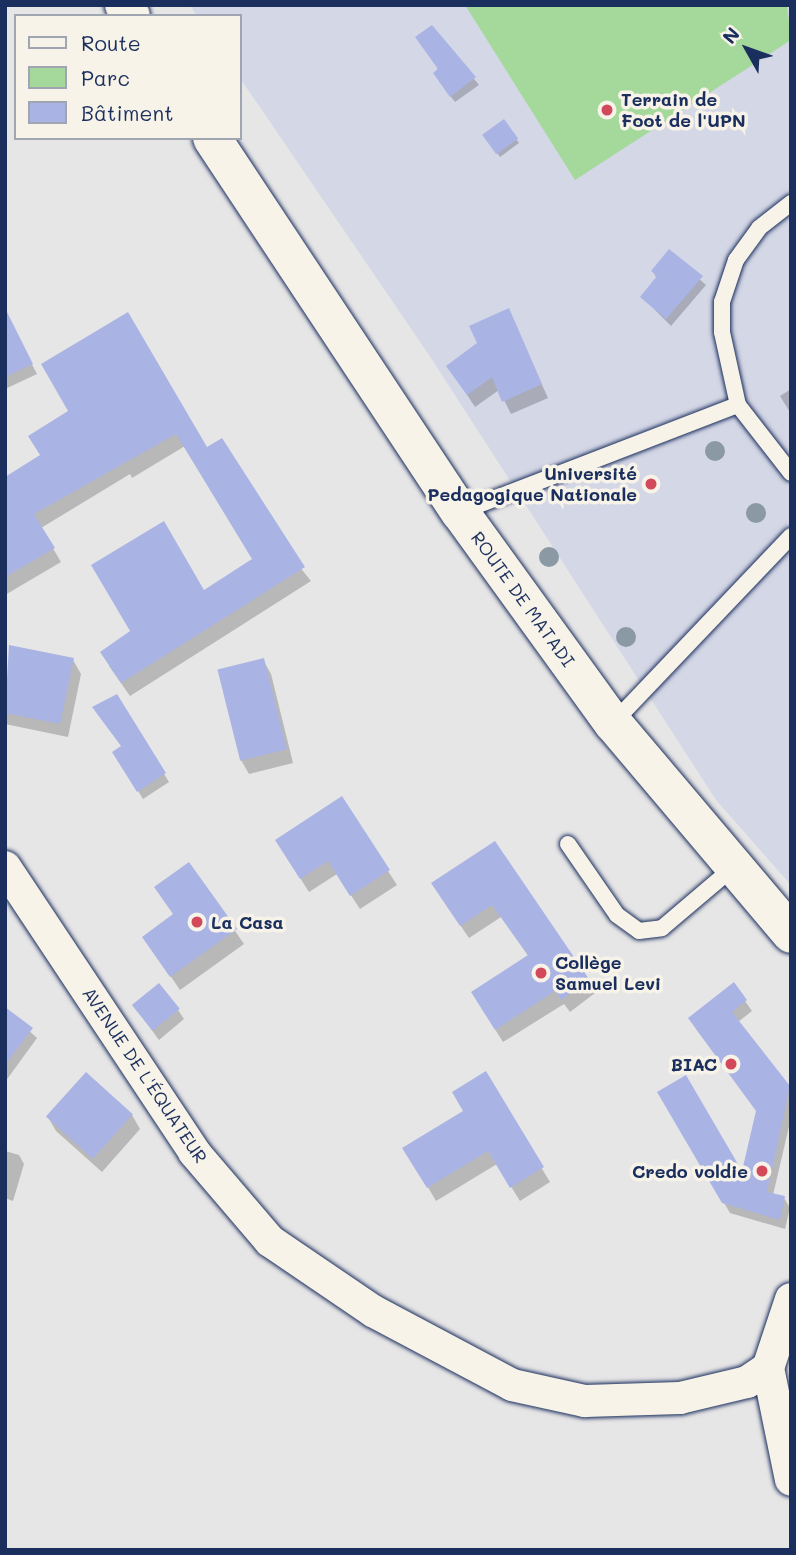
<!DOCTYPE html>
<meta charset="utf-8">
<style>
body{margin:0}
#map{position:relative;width:796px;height:1555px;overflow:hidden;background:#e7e6e7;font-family:Mali,sans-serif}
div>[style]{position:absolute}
.built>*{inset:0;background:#d4d7e6}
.green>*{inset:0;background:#a5d99b}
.shadow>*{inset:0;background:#0003}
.building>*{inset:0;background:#a9b4e4;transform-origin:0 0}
.roads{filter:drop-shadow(0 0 2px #1b2f5e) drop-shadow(0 0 2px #1b2f5e)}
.service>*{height:16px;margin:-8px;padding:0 8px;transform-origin:8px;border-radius:8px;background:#f7f3e8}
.minor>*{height:32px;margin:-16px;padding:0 16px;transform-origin:16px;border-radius:16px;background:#f7f3e8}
.primary>*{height:38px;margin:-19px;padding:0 19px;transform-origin:19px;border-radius:19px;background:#f7f3e8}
.trees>*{width:20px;height:20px;margin:-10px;border-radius:50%;background:#8a99a4}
.dots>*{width:19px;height:19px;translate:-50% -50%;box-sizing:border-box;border:4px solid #f7f3e8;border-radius:50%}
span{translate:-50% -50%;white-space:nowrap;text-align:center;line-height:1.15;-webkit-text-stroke:7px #f7f3e8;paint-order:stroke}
.poi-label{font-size:18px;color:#1b2f5e;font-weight:700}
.left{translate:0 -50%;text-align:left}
.right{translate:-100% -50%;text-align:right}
.street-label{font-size:18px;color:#1b2f5e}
.frame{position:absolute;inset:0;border:7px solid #1b2f5e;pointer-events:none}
.legend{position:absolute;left:14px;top:14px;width:228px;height:126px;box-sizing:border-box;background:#f7f3e8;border:2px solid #9fa5b1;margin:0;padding:9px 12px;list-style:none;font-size:21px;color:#1b2f5e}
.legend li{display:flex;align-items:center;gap:14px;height:35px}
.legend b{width:35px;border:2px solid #9fa5b1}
.north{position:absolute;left:712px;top:14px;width:70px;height:70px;-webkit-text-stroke:5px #f7f3e8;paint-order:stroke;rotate:310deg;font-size:19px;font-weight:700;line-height:28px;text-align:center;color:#1b2f5e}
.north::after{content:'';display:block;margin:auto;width:24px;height:32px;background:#1b2f5e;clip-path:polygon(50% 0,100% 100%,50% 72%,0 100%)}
</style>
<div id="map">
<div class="built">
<div style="clip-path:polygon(190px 5px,791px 5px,791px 885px,716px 800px,429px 355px,240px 78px,240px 16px,197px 16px)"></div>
</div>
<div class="green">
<div style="clip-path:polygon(465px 5px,787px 5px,791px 40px,575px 180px)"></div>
</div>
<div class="shadow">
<div style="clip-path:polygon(432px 27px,479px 85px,455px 102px,439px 81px)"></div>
<div style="clip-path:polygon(503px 121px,519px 143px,500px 157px,487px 138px)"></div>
<div style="clip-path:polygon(669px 252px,706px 285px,671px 326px,642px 297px,657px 279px,653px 271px)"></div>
<div style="clip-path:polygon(508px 310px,548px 398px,511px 414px,499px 390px,475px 407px,448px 366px,479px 344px)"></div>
<div style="clip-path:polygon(5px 347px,24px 349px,37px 374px,5px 389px)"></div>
<div style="clip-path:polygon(43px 365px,206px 450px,311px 581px,130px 696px,109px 666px,204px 592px,254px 560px,185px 446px,132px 478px,130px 474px,41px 528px,61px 562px,5px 595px,5px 479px,42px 456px,70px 411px)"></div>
<div style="clip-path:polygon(791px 389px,791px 414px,780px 396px)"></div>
<div style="clip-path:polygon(10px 647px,73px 660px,81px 674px,68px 737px,5px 724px)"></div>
<div style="clip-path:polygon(263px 660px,271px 674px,293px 763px,249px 774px,241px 760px)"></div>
<div style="clip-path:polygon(116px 696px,169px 782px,143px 799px,114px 752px,123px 747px,94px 708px)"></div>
<div style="clip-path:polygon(341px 798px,397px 885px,360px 909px,337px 874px,309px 892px,285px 854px)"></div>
<div style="clip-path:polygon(495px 843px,595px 993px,570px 1012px,564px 1004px,503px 1042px,480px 1005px,529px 957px,501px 917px,469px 938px,441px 897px)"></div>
<div style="clip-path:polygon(189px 864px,244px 944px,180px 990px,144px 937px,174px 915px)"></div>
<div style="clip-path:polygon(734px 985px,752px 1011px,738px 1022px,791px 1090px,791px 1118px,773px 1195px,784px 1198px,790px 1208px,785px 1229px,730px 1213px,660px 1093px,743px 1175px,758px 1112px,696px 1029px)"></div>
<div style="clip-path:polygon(134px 1006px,178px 1010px,184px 1019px,159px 1040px)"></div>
<div style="clip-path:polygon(5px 1009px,37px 1038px,5px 1082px)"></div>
<div style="clip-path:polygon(485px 1074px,550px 1182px,520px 1201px,497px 1164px,436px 1201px,405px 1148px,465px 1111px)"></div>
<div style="clip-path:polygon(132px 1115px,140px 1129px,102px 1172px,56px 1131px,48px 1117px)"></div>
<div style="clip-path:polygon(5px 1151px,19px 1155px,24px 1164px,13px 1201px,5px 1198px)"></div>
</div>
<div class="building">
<div style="clip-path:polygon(432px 25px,476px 77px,450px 97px,433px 73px,438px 69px,415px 37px)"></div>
<div style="left:504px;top:119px;width:24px;height:27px;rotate:54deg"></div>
<div style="clip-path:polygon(669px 249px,703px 276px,666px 319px,640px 297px,657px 276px,651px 271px)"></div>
<div style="clip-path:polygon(5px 308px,33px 364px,5px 377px)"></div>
<div style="clip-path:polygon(509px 308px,542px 384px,502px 402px,492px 377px,467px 395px,446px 366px,477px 343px,469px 326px)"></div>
<div style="clip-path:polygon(128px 312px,207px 447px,222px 438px,305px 567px,121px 683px,100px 652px,130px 631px,91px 565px,164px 521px,204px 590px,252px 559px,176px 434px,34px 514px,55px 548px,5px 577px,5px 477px,40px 455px,28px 436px,68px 411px,41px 364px)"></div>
<div style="clip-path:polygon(9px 645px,74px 658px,60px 724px,5px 713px)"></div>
<div style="left:264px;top:658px;width:94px;height:48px;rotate:76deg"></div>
<div style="clip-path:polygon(117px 694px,166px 773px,137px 792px,112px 752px,121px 746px,92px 707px)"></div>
<div style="clip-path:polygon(342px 796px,390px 870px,350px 896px,328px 861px,300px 879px,275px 840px)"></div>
<div style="clip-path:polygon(495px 841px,589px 979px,561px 1000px,555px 991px,495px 1030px,471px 992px,528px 955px,492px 905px,460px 926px,431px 883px)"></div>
<div style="clip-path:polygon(189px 862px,237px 929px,170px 977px,142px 937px,173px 914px,154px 887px)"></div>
<div style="clip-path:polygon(734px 982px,747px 1000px,732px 1012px,790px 1086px,767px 1192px,785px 1196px,780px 1220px,722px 1203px,657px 1092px,686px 1075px,742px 1171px,756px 1111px,688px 1018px)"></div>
<div style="left:159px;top:983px;width:33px;height:35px;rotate:51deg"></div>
<div style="clip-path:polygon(5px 1007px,33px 1028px,5px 1065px)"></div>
<div style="clip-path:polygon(486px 1071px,544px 1167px,510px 1188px,488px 1151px,427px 1188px,402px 1148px,463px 1111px,452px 1092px)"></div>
<div style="left:86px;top:1072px;width:63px;height:60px;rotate:42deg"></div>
</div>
<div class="roads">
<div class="service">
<div style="left:738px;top:405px;width:75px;rotate:-102.4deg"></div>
<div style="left:722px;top:332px;width:30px;rotate:-90deg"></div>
<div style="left:722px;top:302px;width:44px;rotate:-71.6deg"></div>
<div style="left:736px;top:260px;width:39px;rotate:-54deg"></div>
<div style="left:759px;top:228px;width:41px;rotate:-38deg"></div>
<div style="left:460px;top:512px;width:298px;rotate:-21.1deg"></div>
<div style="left:738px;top:405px;width:86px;rotate:52.1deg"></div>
<div style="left:613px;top:723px;width:258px;rotate:-46.4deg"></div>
<div style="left:568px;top:844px;width:86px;rotate:55.4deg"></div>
<div style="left:617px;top:915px;width:27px;rotate:36deg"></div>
<div style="left:639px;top:931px;width:23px;rotate:-7deg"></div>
<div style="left:662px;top:928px;width:94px;rotate:-40.3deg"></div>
</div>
<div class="minor">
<div style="left:5px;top:867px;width:342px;rotate:56.4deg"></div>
<div style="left:194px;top:1152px;width:117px;rotate:49.5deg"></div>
<div style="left:270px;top:1241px;width:125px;rotate:34.2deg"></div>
<div style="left:373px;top:1311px;width:157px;rotate:28deg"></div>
<div style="left:512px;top:1385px;width:75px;rotate:12.4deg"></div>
<div style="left:585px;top:1401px;width:95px;rotate:-1.8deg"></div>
<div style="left:680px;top:1398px;width:69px;rotate:-13.4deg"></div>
<div style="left:747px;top:1382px;width:25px;rotate:-34deg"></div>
<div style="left:791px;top:1299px;width:73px;rotate:108.4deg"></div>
<div style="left:768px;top:1368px;width:114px;rotate:78.4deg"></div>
</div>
<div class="primary">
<div style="left:124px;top:5px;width:13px;rotate:58deg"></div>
<div style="left:212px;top:138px;width:449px;rotate:56.5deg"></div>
<div style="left:460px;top:512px;width:261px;rotate:54.1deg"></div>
<div style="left:613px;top:723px;width:276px;rotate:49.8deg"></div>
</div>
</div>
<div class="trees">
<div style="left:715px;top:451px"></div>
<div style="left:756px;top:513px"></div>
<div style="left:549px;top:557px"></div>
<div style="left:626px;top:637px"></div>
</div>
<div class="dots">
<div style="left:607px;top:110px;background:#d1495b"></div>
<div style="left:651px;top:484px;background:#d1495b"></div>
<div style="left:197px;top:922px;background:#d1495b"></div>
<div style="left:541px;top:973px;background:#d1495b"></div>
<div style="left:731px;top:1064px;background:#d1495b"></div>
<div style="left:762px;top:1171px;background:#d1495b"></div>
</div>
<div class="poi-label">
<span class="left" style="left:621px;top:110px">Terrain de<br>Foot de l'UPN</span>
<span class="right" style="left:637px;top:484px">Université<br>Pedagogique Nationale</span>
<span class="left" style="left:211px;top:922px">La Casa</span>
<span class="left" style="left:555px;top:973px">Collège<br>Samuel Levi</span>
<span class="right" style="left:717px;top:1064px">BIAC</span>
<span class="right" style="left:748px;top:1171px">Credo voldie</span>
</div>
<div class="street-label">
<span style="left:523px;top:599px;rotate:54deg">ROUTE DE MATADI</span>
<span style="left:145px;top:1075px;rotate:56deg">AVENUE DE L'ÉQUATEUR</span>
</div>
<div class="frame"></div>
<ul class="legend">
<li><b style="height:9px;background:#f7f3e8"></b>Route</li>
<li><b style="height:19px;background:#a5d99b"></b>Parc</li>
<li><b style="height:19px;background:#a9b4e4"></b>Bâtiment</li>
</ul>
<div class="north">N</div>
</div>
